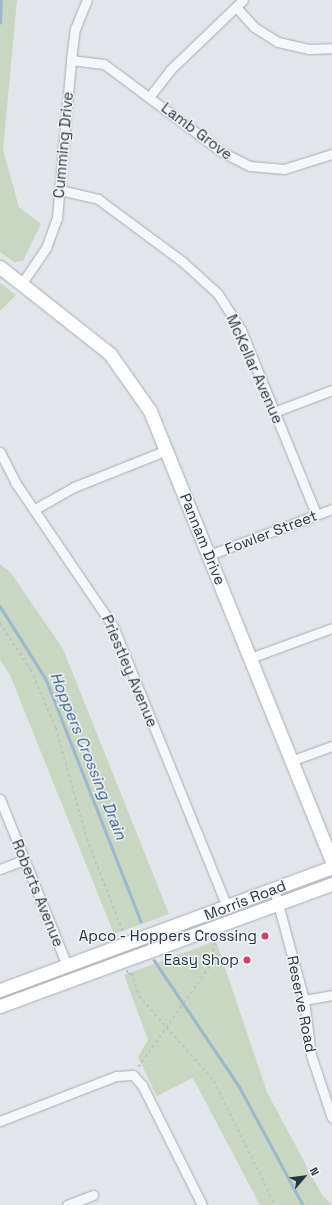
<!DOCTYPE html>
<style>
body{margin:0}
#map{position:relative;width:332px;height:1205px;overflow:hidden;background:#e2e6eb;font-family:"Space Grotesk",sans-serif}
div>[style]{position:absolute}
.green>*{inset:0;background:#c9d6c2}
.stream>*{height:2.5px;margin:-1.25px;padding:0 1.25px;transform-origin:1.25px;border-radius:1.25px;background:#9ab8ce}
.path>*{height:1.5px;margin-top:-0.75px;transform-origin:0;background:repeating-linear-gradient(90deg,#bcc1c7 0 3px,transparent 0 6px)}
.roads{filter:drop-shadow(0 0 1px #a6adb6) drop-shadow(0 0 1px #a6adb6)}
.street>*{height:9px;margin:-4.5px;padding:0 4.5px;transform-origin:4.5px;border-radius:4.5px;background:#f5f7f9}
.secondary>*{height:13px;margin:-6.5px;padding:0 6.5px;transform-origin:6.5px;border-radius:6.5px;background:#fff}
.dots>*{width:11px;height:11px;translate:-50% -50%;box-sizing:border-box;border:2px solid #f2f5f8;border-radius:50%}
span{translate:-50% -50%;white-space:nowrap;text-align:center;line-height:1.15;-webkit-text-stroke:3px #f2f5f8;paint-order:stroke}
.street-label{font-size:15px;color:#283545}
.poi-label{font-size:15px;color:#283545}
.right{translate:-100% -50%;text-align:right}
.water-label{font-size:16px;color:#2e587d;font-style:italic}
.north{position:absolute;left:284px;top:1157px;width:40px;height:40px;-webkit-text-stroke:3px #f2f5f8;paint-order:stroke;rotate:62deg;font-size:11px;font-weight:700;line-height:16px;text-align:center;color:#283545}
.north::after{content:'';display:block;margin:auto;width:14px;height:18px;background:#283545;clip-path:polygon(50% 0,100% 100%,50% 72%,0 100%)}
</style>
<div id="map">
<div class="green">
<div style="clip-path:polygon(0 0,17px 0,3px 150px,19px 207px,41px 224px,23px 261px,14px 262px,0 252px)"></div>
<div style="clip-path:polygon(0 283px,16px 295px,0 311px)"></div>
<div style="clip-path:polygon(0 564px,11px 573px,63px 649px,169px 914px,114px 934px,10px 675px,0 660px)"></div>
<div style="clip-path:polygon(216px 941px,267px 1092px,322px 1195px,332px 1205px,260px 1205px,193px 1078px,157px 1096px,138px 1057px,148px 1040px,124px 975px)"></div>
</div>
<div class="stream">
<div style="left:0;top:23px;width:23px;rotate:-88deg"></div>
<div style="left:0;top:606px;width:86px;rotate:57.8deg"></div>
<div style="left:46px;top:679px;width:260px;rotate:68.6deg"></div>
<div style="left:154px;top:960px;width:152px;rotate:56deg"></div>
<div style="left:239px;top:1086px;width:135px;rotate:61.7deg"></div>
</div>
<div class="path">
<div style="left:0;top:623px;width:56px;rotate:56.6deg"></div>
<div style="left:31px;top:670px;width:63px;rotate:66.7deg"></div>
<div style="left:56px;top:728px;width:115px;rotate:74.4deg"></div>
<div style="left:87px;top:839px;width:102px;rotate:68.7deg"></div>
<div style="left:127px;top:970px;width:4px;rotate:76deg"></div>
<div style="left:128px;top:974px;width:4px;rotate:-14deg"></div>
<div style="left:132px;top:973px;width:24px;rotate:73deg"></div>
<div style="left:139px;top:996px;width:113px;rotate:48.6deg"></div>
<div style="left:214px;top:1081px;width:138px;rotate:63.8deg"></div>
<div style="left:138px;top:1067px;width:120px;rotate:-54.5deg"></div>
<div style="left:208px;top:969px;width:29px;rotate:-76deg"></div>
</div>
<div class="roads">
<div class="street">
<div style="left:236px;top:7px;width:27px;rotate:48deg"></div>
<div style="left:254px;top:27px;width:28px;rotate:32deg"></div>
<div style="left:278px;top:42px;width:32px;rotate:13deg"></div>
<div style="left:309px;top:49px;width:23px;rotate:-2deg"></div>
<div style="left:71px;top:60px;width:33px;rotate:7deg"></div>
<div style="left:104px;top:64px;width:147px;rotate:36.7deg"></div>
<div style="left:222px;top:152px;width:31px;rotate:27deg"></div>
<div style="left:250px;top:166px;width:34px;rotate:5deg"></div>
<div style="left:284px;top:169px;width:50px;rotate:-17.4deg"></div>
<div style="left:150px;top:96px;width:33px;rotate:-52deg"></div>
<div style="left:170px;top:70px;width:101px;rotate:-43.8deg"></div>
<div style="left:60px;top:190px;width:39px;rotate:13deg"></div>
<div style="left:98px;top:199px;width:106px;rotate:36.5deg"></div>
<div style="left:183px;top:262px;width:47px;rotate:42.4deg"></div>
<div style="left:218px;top:294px;width:43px;rotate:57.4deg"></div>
<div style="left:241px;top:330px;width:199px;rotate:67.8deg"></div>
<div style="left:22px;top:283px;width:42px;rotate:-55.6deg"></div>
<div style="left:46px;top:248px;width:32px;rotate:-70deg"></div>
<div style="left:57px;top:218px;width:159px;rotate:-84.9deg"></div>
<div style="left:71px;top:60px;width:31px;rotate:-83deg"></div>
<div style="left:75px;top:29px;width:31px;rotate:-68deg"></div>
<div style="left:274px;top:412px;width:62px;rotate:-20.8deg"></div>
<div style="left:0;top:452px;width:34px;rotate:63deg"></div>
<div style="left:15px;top:482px;width:174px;rotate:55.8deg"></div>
<div style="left:113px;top:626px;width:303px;rotate:67.9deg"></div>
<div style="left:35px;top:509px;width:45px;rotate:-29.4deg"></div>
<div style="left:74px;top:487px;width:100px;rotate:-21.7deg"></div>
<div style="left:209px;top:555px;width:131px;rotate:-20.5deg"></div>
<div style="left:250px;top:658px;width:87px;rotate:-20.1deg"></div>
<div style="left:291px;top:761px;width:44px;rotate:-20.1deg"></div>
<div style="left:0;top:799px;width:180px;rotate:68.1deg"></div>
<div style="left:0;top:869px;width:26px;rotate:-21deg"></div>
<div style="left:274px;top:889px;width:115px;rotate:74.9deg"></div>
<div style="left:304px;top:1000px;width:55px;rotate:82.7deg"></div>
<div style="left:311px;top:1055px;width:66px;rotate:71.6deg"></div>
<div style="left:304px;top:1000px;width:28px;rotate:-10deg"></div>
<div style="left:0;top:1121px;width:124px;rotate:-21.2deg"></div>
<div style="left:116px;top:1076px;width:17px;rotate:-3deg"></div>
<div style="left:133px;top:1075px;width:13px;rotate:48deg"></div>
<div style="left:142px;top:1085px;width:134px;rotate:63.4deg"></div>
<div style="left:67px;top:1205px;width:28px;rotate:-21deg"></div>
</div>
<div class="secondary">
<div style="left:0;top:267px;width:140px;rotate:38.3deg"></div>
<div style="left:110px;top:354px;width:70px;rotate:54.9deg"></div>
<div style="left:150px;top:411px;width:486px;rotate:68deg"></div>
<div style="left:0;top:990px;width:354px;rotate:-20.3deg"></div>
<div style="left:0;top:1006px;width:354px;rotate:-20.2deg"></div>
</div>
</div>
<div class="dots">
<div style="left:265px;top:936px;background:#db3d62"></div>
<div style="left:247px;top:960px;background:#db3d62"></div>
</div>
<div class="street-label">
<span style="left:197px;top:131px;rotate:37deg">Lamb Grove</span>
<span style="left:63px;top:145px;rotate:-85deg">Cumming Drive</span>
<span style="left:255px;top:369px;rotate:66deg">McKellar Avenue</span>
<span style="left:271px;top:532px;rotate:-21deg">Fowler Street</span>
<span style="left:203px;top:539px;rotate:68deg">Pannam Drive</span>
<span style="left:130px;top:671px;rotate:67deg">Priestley Avenue</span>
<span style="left:38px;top:893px;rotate:68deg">Roberts Avenue</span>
<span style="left:245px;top:900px;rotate:-21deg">Morris Road</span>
<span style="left:302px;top:1004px;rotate:79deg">Reserve Road</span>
</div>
<div class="poi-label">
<span class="right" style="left:257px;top:936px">Apco - Hoppers Crossing</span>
<span class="right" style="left:239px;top:960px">Easy Shop</span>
</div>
<div class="water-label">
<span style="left:88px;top:756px;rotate:68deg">Hoppers Crossing Drain</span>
</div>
<div class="north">N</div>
</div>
